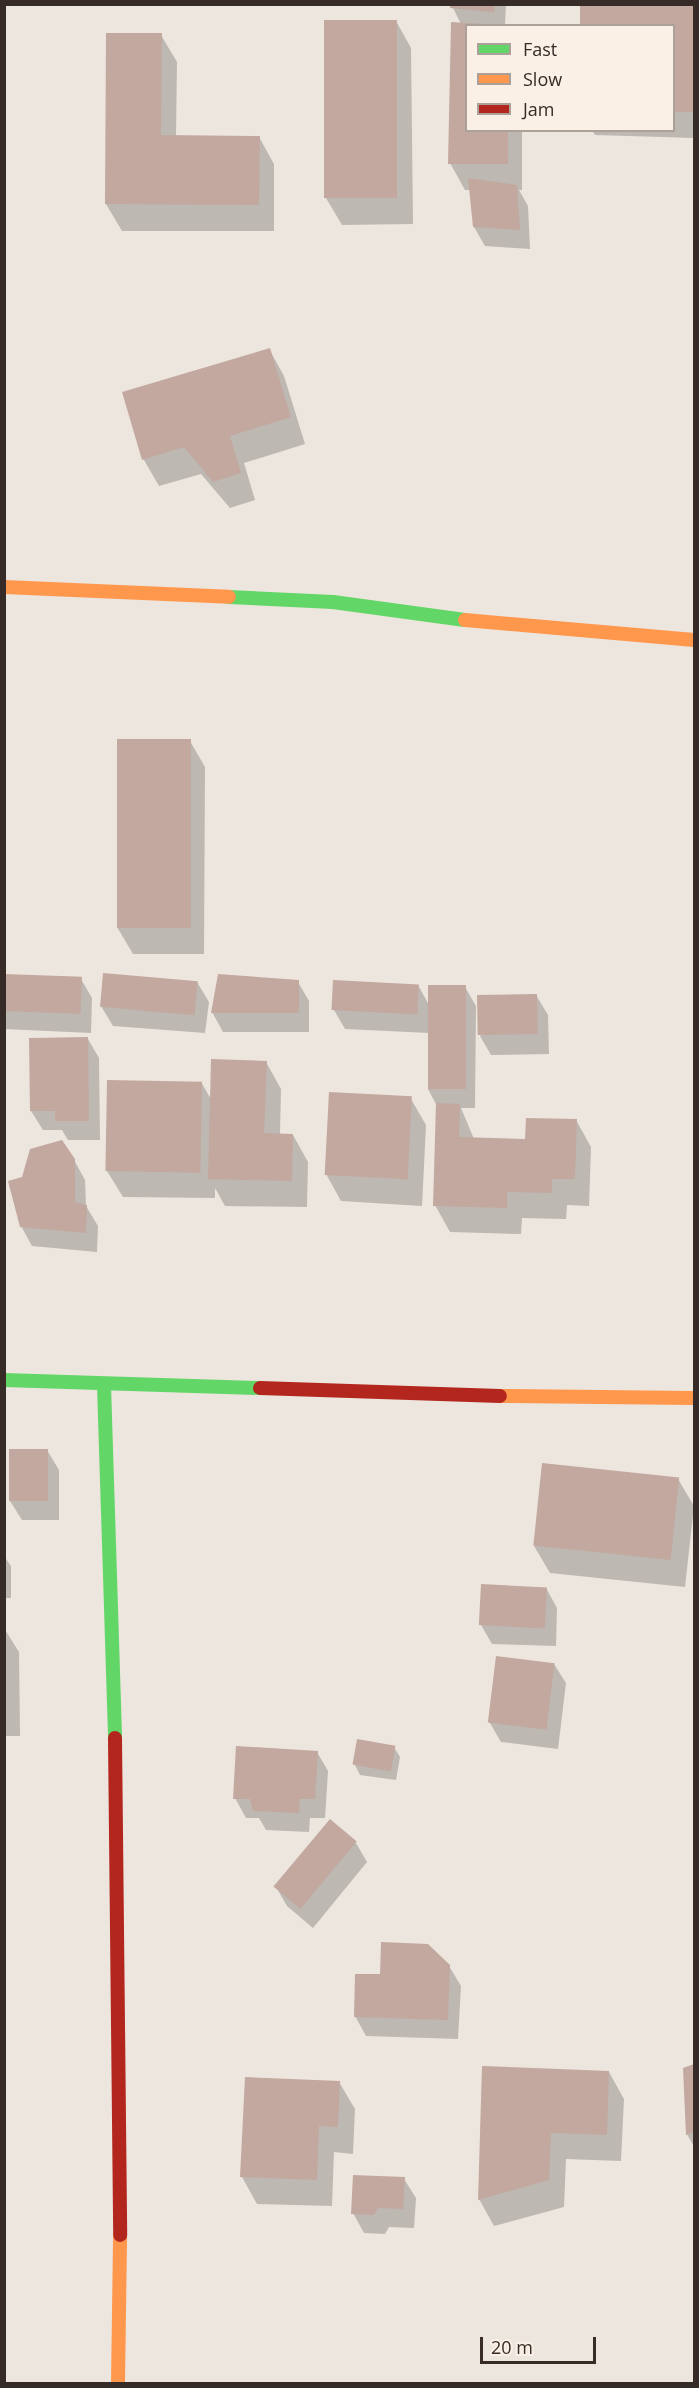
<!DOCTYPE html>
<style>
body{margin:0}
#map{position:relative;width:699px;height:2388px;overflow:hidden;background:#ede6df;font-family:"Open Sans",sans-serif}
div>[style]{position:absolute}
.shadow>*{inset:0;background:#0003}
.building>*{inset:0;background:#c2a89f;transform-origin:0 0}
.fast>*{height:14px;margin:-7px;padding:0 7px;transform-origin:7px;border-radius:7px;background:#63d668}
.slow>*{height:14px;margin:-7px;padding:0 7px;transform-origin:7px;border-radius:7px;background:#ff974d}
.jam>*{height:14px;margin:-7px;padding:0 7px;transform-origin:7px;border-radius:7px;background:#b3261e}
span{translate:-50% -50%;white-space:nowrap;text-align:center;line-height:1.15;-webkit-text-stroke:4.5px #faf0e5;paint-order:stroke}
.frame{position:absolute;inset:0;border:6px solid #362b26;pointer-events:none}
.legend{position:absolute;left:465px;top:24px;width:210px;height:108px;box-sizing:border-box;background:#faf0e5;border:2px solid #aca199;margin:0;padding:8px 10px;list-style:none;font-size:18px;color:#362b26}
.legend li{display:flex;align-items:center;gap:12px;height:30px}
.legend b{width:30px;border:2px solid #aca199}
.scale{position:absolute;left:480px;top:2337px;width:116px;height:27px;box-sizing:border-box;border:3px solid #362b26;border-top:0;padding-left:8px;font-size:18px;line-height:21px;white-space:nowrap;color:#362b26;-webkit-text-stroke:4px #faf0e5;paint-order:stroke}
</style>
<div id="map">
<div class="shadow">
<div style="clip-path:polygon(451px 4px,506px 4px,505px 26px,466px 26px,466px 130px,522px 130px,522px 190px,519px 190px,528px 206px,530px 249px,485px 246px,474px 227px,471px 190px,465px 190px,450px 163px,461px 24px)"></div>
<div style="clip-path:polygon(582px 4px,694px 4px,694px 138px,595px 135px,592px 130px,674px 130px,674px 26px)"></div>
<div style="clip-path:polygon(396px 21px,411px 48px,413px 224px,342px 225px,326px 198px)"></div>
<div style="clip-path:polygon(161px 35px,177px 62px,176px 136px,259px 137px,274px 164px,274px 231px,122px 231px,106px 204px)"></div>
<div style="clip-path:polygon(269px 349px,284px 376px,305px 444px,244px 463px,255px 500px,230px 508px,201px 474px,159px 486px,144px 460px,124px 393px)"></div>
<div style="clip-path:polygon(190px 741px,205px 767px,204px 954px,133px 954px,117px 927px)"></div>
<div style="clip-path:polygon(4px 975px,81px 979px,92px 998px,91px 1033px,4px 1029px)"></div>
<div style="clip-path:polygon(197px 982px,209px 1002px,205px 1033px,113px 1026px,101px 1006px)"></div>
<div style="clip-path:polygon(298px 982px,309px 1001px,309px 1032px,223px 1032px,212px 1012px)"></div>
<div style="clip-path:polygon(418px 985px,429px 1005px,465px 987px,476px 1006px,475px 1108px,461px 1108px,474px 1139px,527px 1140px,576px 1120px,591px 1147px,589px 1206px,567px 1205px,566px 1219px,522px 1218px,521px 1234px,450px 1232px,435px 1205px,437px 1106px,428px 1089px,429px 1033px,345px 1029px,334px 1010px)"></div>
<div style="clip-path:polygon(536px 995px,548px 1015px,549px 1054px,491px 1055px,480px 1036px)"></div>
<div style="clip-path:polygon(88px 1039px,99px 1058px,100px 1140px,68px 1140px,62px 1130px,43px 1130px,31px 1111px)"></div>
<div style="clip-path:polygon(266px 1062px,281px 1089px,280px 1135px,293px 1135px,308px 1162px,307px 1207px,225px 1206px,215px 1188px,215px 1198px,123px 1197px,107px 1171px,201px 1082px,212px 1101px)"></div>
<div style="clip-path:polygon(411px 1099px,426px 1125px,422px 1206px,341px 1201px,326px 1174px)"></div>
<div style="clip-path:polygon(74px 1160px,85px 1180px,86px 1206px,98px 1226px,97px 1252px,32px 1246px,21px 1226px)"></div>
<div style="clip-path:polygon(47px 1450px,59px 1470px,59px 1520px,22px 1520px,10px 1501px)"></div>
<div style="clip-path:polygon(678px 1479px,694px 1506px,685px 1587px,550px 1573px,534px 1546px)"></div>
<div style="clip-path:polygon(4px 1556px,11px 1566px,11px 1598px,4px 1598px)"></div>
<div style="clip-path:polygon(546px 1588px,557px 1608px,556px 1646px,492px 1644px,481px 1625px)"></div>
<div style="clip-path:polygon(4px 1628px,19px 1652px,20px 1736px,4px 1736px)"></div>
<div style="clip-path:polygon(554px 1664px,566px 1683px,558px 1749px,501px 1742px,490px 1723px)"></div>
<div style="clip-path:polygon(394px 1747px,400px 1757px,396px 1780px,360px 1775px,355px 1765px)"></div>
<div style="clip-path:polygon(317px 1752px,328px 1771px,325px 1818px,310px 1818px,309px 1832px,266px 1830px,259px 1818px,246px 1818px,235px 1798px)"></div>
<div style="clip-path:polygon(356px 1843px,367px 1862px,313px 1928px,287px 1906px,276px 1887px)"></div>
<div style="clip-path:polygon(449px 1966px,461px 1986px,458px 2039px,366px 2036px,355px 2016px,382px 1976px)"></div>
<div style="clip-path:polygon(694px 2066px,694px 2147px,687px 2134px,685px 2069px)"></div>
<div style="clip-path:polygon(609px 2072px,624px 2099px,621px 2161px,566px 2159px,564px 2207px,494px 2226px,479px 2199px)"></div>
<div style="clip-path:polygon(339px 2082px,355px 2109px,353px 2154px,334px 2152px,332px 2206px,257px 2204px,242px 2177px)"></div>
<div style="clip-path:polygon(404px 2179px,416px 2198px,414px 2228px,389px 2227px,385px 2234px,364px 2233px,353px 2213px)"></div>
</div>
<div class="building">
<div style="clip-path:polygon(450px 4px,495px 4px,494px 12px,450px 8px)"></div>
<div style="clip-path:polygon(580px 4px,694px 4px,694px 112px,674px 112px,674px 26px,580px 26px)"></div>
<div style="left:397px;top:20px;width:178px;height:73px;rotate:90deg"></div>
<div style="clip-path:polygon(451px 22px,483px 24px,466px 26px,466px 130px,508px 130px,508px 164px,448px 164px)"></div>
<div style="clip-path:polygon(106px 33px,162px 33px,161px 135px,260px 136px,259px 205px,105px 204px)"></div>
<div style="clip-path:polygon(468px 178px,517px 185px,520px 230px,473px 227px)"></div>
<div style="clip-path:polygon(270px 348px,291px 417px,230px 436px,241px 473px,213px 482px,184px 447px,142px 460px,122px 392px)"></div>
<div style="left:117px;top:739px;width:74px;height:189px"></div>
<div style="left:103px;top:973px;width:95px;height:34px;rotate:5deg"></div>
<div style="left:4px;top:974px;width:78px;height:37px;rotate:2deg"></div>
<div style="clip-path:polygon(218px 974px,299px 980px,299px 1013px,211px 1013px)"></div>
<div style="left:333px;top:980px;width:86px;height:30px;rotate:3deg"></div>
<div style="left:428px;top:985px;width:38px;height:104px"></div>
<div style="left:537px;top:994px;width:40px;height:60px;rotate:89deg"></div>
<div style="clip-path:polygon(88px 1037px,89px 1121px,55px 1121px,55px 1111px,30px 1111px,29px 1038px)"></div>
<div style="clip-path:polygon(211px 1059px,267px 1061px,264px 1133px,293px 1134px,292px 1181px,208px 1179px)"></div>
<div style="left:107px;top:1080px;width:95px;height:91px;rotate:1deg"></div>
<div style="left:329px;top:1092px;width:83px;height:83px;rotate:3deg"></div>
<div style="clip-path:polygon(436px 1103px,460px 1104px,459px 1137px,525px 1139px,526px 1118px,577px 1119px,575px 1179px,552px 1179px,552px 1193px,507px 1192px,507px 1208px,433px 1206px)"></div>
<div style="clip-path:polygon(62px 1140px,75px 1159px,75px 1202px,87px 1205px,86px 1233px,20px 1227px,8px 1181px,22px 1177px,30px 1149px)"></div>
<div style="left:9px;top:1449px;width:39px;height:52px"></div>
<div style="left:542px;top:1463px;width:138px;height:83px;rotate:6deg"></div>
<div style="left:481px;top:1584px;width:66px;height:41px;rotate:3deg"></div>
<div style="left:496px;top:1656px;width:59px;height:67px;rotate:7deg"></div>
<div style="left:357px;top:1739px;width:39px;height:26px;rotate:10deg"></div>
<div style="clip-path:polygon(236px 1746px,318px 1751px,315px 1799px,300px 1799px,299px 1813px,253px 1811px,250px 1799px,233px 1799px)"></div>
<div style="left:330px;top:1819px;width:35px;height:88px;rotate:40deg"></div>
<div style="clip-path:polygon(381px 1942px,428px 1944px,450px 1965px,448px 2020px,354px 2017px,355px 1974px,380px 1974px)"></div>
<div style="clip-path:polygon(694px 2064px,694px 2132px,686px 2135px,683px 2068px)"></div>
<div style="clip-path:polygon(482px 2066px,609px 2071px,607px 2135px,551px 2133px,549px 2180px,478px 2200px)"></div>
<div style="clip-path:polygon(245px 2077px,340px 2081px,338px 2127px,319px 2126px,317px 2180px,240px 2177px)"></div>
<div style="clip-path:polygon(353px 2175px,405px 2177px,403px 2209px,378px 2208px,374px 2215px,351px 2214px)"></div>
</div>
<div class="fast">
<div style="left:229px;top:597px;width:104px;rotate:2.8deg"></div>
<div style="left:333px;top:602px;width:133px;rotate:7.8deg"></div>
<div style="left:4px;top:1380px;width:256px;rotate:1.8deg"></div>
<div style="left:104px;top:1385px;width:353px;rotate:88.2deg"></div>
</div>
<div class="slow">
<div style="left:4px;top:587px;width:225px;rotate:2.5deg"></div>
<div style="left:465px;top:620px;width:230px;rotate:5deg"></div>
<div style="left:500px;top:1396px;width:194px;rotate:0.6deg"></div>
<div style="left:118px;top:2384px;width:149px;rotate:-89.2deg"></div>
</div>
<div class="jam">
<div style="left:260px;top:1388px;width:240px;rotate:1.9deg"></div>
<div style="left:115px;top:1738px;width:497px;rotate:89.4deg"></div>
</div>
<div class="frame"></div>
<ul class="legend">
<li><b style="height:8px;background:#63d668"></b>Fast</li>
<li><b style="height:8px;background:#ff974d"></b>Slow</li>
<li><b style="height:8px;background:#b3261e"></b>Jam</li>
</ul>
<div class="scale">20 m</div>
</div>
